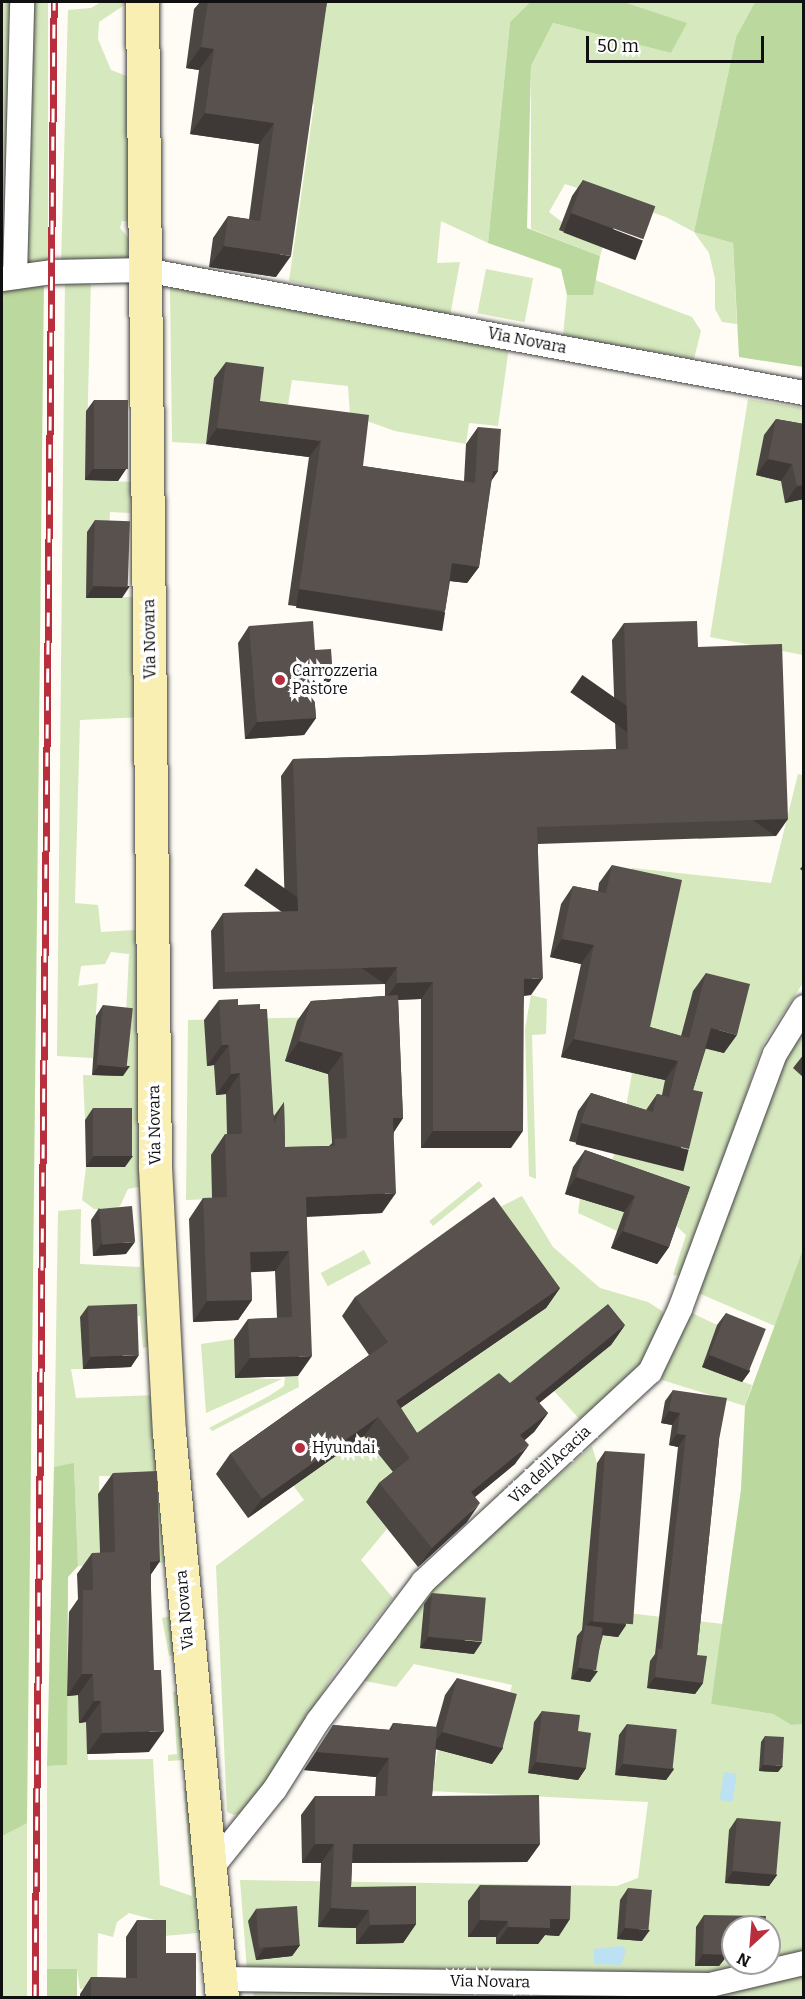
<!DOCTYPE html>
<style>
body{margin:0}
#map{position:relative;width:805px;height:1999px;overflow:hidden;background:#fefcf4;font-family:Bitter,serif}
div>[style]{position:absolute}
.green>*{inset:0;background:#d6e8be;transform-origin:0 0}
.forest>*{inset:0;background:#bbd89e;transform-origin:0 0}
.water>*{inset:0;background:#bbe1f3;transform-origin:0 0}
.roads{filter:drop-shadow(0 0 2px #434343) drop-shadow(0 0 2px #434343)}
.minor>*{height:24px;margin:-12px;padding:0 12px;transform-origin:12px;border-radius:12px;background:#fff}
.secondary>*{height:33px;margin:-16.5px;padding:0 16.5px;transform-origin:16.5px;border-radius:16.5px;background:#faefb2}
.rail>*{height:7px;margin-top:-3.5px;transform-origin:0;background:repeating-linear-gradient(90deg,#fff 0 14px,#b92e3d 0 28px);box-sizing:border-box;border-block:2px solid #b92e3d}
.wall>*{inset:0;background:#4c4642}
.shaded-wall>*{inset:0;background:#3e3936;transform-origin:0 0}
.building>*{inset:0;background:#58514d;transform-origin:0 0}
.dots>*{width:16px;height:16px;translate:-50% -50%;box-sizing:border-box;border:3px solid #fff;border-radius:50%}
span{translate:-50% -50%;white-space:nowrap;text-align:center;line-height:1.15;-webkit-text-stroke:6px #fff;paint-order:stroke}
.street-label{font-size:16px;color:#101010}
.poi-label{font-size:16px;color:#101010}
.left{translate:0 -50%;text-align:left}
.frame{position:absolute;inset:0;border:3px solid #101010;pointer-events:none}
.north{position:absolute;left:721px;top:1915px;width:60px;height:60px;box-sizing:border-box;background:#fff;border:2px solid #9f9f9f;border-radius:50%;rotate:206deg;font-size:16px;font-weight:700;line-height:24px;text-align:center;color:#101010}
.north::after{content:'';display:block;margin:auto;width:21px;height:27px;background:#b92e3d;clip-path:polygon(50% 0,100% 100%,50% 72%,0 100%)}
.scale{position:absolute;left:586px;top:36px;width:178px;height:27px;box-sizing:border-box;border:3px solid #101010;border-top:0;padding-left:8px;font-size:18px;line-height:21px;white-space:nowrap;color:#101010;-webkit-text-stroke:4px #fff;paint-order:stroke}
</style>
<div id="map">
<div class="green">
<div style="left:2px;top:2px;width:46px;height:268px"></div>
<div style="clip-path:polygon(101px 2px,129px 2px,99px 22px,98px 39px,111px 70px,137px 80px,138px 222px,122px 221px,120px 228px,130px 240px,127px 261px,61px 264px,68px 10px,91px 8px)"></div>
<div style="clip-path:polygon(315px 2px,530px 2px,510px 22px,488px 243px,441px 221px,437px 263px,460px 262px,450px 316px,289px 281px,314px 105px,303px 88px)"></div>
<div style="clip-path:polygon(624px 2px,755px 2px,736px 37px,694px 232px,733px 243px,737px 324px,722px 322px,715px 309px,715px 279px,709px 253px,694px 232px,666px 217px,565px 184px,549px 212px,562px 222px,560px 230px,603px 246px,600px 256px,531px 229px,531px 66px,553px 23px,671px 53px,686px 23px)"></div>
<div style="left:486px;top:269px;width:48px;height:45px;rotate:11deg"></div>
<div style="clip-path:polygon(65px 278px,91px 279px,86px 480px,132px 482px,130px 513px,110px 512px,109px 532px,86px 597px,142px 597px,142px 717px,80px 720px,75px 903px,98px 905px,101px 932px,135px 930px,152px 1184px,128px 1189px,120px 1206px,112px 1210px,94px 1209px,82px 1200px,86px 1167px,125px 1167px,124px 1119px,85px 1120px,83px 1075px,123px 1076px,129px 954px,111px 952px,105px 964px,81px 966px,78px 986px,98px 983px,93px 1058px,57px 1056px)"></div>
<div style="clip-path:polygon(595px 280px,692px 317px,701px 331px,694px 359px,563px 336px,567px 295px,592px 295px)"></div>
<div style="clip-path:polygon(173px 282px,509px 347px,498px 426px,469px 423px,466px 444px,395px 431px,350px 415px,348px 386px,292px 380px,287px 411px,251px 401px,214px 379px,206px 444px,172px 442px,170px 289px)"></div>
<div style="clip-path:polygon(748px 399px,803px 408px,803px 655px,710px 637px)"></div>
<div style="clip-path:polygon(798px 774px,803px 775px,803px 983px,763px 1044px,683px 1276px,673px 1275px,686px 1235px,672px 1222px,617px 1231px,578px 1213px,580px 1198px,599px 1204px,623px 1125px,632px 1073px,623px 888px,632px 868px,771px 883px)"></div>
<div style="clip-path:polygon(531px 995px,547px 999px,546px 1034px,532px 1035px,536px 1179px,529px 1176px,525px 1029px)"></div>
<div style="clip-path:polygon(328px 1017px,332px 1159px,321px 1177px,227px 1120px,228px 1154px,212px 1199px,186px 1200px,188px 1020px)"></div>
<div style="clip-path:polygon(803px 1021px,803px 1249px,775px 1326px,696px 1292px,780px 1060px)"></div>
<div style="left:479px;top:1181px;width:6px;height:64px;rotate:51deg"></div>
<div style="clip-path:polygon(522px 1196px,553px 1247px,600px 1288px,648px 1302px,662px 1311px,666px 1322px,646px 1369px,584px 1424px,554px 1391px,397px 1477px,366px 1502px,387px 1529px,361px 1560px,393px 1598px,335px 1672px,256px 1802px,246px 1813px,234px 1815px,227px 1812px,216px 1566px,304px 1500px,292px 1484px,546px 1308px,480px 1217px)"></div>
<div style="clip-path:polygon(142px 1201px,156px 1344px,143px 1348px,140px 1316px,81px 1317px,83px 1369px,71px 1369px,76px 1398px,157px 1395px,168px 1562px,159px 1563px,149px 1477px,99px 1476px,100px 1565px,78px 1566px,74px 1464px,54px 1467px,58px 1211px,81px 1209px,80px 1264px,140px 1267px)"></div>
<div style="left:364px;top:1250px;width:15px;height:49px;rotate:62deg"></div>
<div style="clip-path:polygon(692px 1313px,717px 1325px,702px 1367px,752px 1385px,745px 1406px,659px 1379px)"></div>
<div style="clip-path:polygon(234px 1339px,236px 1378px,282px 1379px,206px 1413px,201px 1344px)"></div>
<div style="clip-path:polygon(298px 1376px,299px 1387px,212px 1431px,209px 1428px,269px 1396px,284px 1386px,285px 1377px)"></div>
<div style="clip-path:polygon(evenodd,592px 1446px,597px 1463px,584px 1608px,723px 1624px,711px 1704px,773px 1714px,791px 1725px,803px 1724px,803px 1954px,712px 1977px,651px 1973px,247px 1970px,240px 1880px,617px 1886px,638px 1878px,648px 1802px,430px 1791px,438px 1750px,492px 1764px,512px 1685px,414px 1664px,396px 1687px,360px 1680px,433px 1586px,592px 1446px,733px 1927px,769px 1927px,769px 1963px,733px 1963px,733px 1927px)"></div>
<div style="clip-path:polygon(171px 1616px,177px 1655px,169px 1656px,162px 1618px)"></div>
<div style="clip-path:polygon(173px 1692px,180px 1692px,185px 1760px,168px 1761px,168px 1755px,177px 1754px)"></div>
<div style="clip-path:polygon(78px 1695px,86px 1722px,88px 1760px,153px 1759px,160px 1885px,192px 1896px,184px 1788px,195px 1785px,209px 1932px,164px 1936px,155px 1920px,129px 1913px,117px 1922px,113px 1937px,98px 1933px,97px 1986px,80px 1989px,77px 1969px,47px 1969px,47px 1766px,67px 1765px,67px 1696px)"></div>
<div style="left:27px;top:1823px;width:174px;height:28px;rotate:90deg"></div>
<div style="clip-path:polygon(803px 1971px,803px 1997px,660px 1998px,660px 1993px)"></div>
<div style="clip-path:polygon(253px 1990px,573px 1997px,254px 1998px)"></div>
</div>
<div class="forest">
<div style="clip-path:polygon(530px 2px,624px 2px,687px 23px,671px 53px,553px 23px,531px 66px,527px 228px,600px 256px,593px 295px,567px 295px,561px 269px,488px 243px,510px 22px)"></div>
<div style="clip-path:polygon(755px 2px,803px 2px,803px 367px,739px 357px,733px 243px,694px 232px,736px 37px)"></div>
<div style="clip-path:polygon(44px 278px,27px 1823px,2px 1836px,2px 286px)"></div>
<div style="clip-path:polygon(803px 1249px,804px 1724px,791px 1725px,773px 1714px,711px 1704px,741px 1489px,745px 1406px)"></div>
<div style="clip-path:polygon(74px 1463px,78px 1566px,68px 1577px,67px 1765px,47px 1766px,54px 1467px)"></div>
<div style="left:47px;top:1969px;width:30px;height:29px"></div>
</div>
<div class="water">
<div style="left:724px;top:1772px;width:13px;height:28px;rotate:9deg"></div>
<div style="clip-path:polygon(622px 1946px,626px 1950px,621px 1965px,594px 1964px,594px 1949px)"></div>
</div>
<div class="roads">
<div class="minor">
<div style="left:15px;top:277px;width:275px;rotate:-88.5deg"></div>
<div style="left:2px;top:279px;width:50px;rotate:-8deg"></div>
<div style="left:52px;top:272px;width:93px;rotate:-1.2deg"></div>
<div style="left:145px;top:270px;width:670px;rotate:10.57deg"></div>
<div style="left:209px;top:1871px;width:105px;rotate:-51.2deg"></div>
<div style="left:275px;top:1789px;width:80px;rotate:-57.7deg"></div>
<div style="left:318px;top:1721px;width:174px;rotate:-52.9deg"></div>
<div style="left:423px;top:1582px;width:309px;rotate:-42.8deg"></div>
<div style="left:650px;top:1372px;width:70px;rotate:-64.5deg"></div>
<div style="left:680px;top:1309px;width:272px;rotate:-69.6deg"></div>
<div style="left:775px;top:1054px;width:55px;rotate:-58.3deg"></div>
<div style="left:220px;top:1979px;width:490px;rotate:0.7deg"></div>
<div style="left:710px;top:1985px;width:97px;rotate:-13.2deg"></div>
</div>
<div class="secondary">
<div style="left:142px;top:2px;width:1165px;rotate:89.36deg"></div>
<div style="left:155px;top:1167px;width:265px;rotate:87deg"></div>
<div style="left:169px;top:1432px;width:568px;rotate:84.65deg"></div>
</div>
</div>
<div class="rail">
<div style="left:35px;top:1998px;width:1996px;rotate:-89.45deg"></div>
</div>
<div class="wall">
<div style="clip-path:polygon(200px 2px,327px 2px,276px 277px,209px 267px,213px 238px,228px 216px,249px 219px,259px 144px,190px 134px,199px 70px,186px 68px,194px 9px)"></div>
<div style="clip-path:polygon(583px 180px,631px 257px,559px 230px,572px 196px)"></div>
<div style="clip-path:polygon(226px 362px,260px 401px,363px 466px,464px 481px,466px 444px,478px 427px,498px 471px,491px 481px,479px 567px,467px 583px,450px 581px,445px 611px,434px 627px,288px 605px,309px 457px,206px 444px,214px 378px)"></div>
<div style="clip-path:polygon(94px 400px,126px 469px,118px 481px,85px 480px,86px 411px)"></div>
<div style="clip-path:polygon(776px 419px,804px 424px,804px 499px,785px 503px,781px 481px,756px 475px,764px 435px)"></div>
<div style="clip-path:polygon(95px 520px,122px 598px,86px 598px,87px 532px)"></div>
<div style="clip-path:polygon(624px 623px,698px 647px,776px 836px,538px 844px,531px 995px,524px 996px,511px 1148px,421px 1148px,421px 999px,398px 1000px,403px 1118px,394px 1132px,382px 1213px,307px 1217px,298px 1376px,235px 1378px,234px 1339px,248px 1319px,277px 1318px,275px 1271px,251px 1272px,252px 1300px,238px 1320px,193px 1322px,189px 1219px,203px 1198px,212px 1198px,211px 1155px,225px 1134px,227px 1134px,226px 1094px,216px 1095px,214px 1065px,207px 1066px,204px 1020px,219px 1000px,238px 1005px,274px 1116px,284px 1102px,285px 1147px,329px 1146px,332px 1143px,328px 1074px,285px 1061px,297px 1021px,311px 1001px,385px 996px,385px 984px,213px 989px,211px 931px,223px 913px,285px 912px,281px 776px,293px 759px,616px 749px,612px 640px)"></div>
<div style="clip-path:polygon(249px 626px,315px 650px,321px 694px,314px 694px,316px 718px,304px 735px,245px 739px,238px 643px)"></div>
<div style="clip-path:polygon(804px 864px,804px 872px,800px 869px)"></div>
<div style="clip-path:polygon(612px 865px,650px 1027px,681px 1036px,693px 991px,706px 973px,724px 1053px,706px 1048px,693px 1090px,677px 1167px,569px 1141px,578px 1111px,591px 1093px,646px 1110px,657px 1094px,662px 1095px,665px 1080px,561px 1057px,581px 964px,550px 957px,561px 904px,573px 886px,598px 891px,599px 883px)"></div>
<div style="clip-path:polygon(103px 1005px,123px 1076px,92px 1075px,96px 1016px)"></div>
<div style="clip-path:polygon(804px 1054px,804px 1078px,793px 1068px)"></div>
<div style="clip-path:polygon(93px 1108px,125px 1167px,86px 1167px,85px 1120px)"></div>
<div style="clip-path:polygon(585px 1150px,690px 1187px,669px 1247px,657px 1264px,611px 1248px,624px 1212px,565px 1194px,573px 1167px)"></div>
<div style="clip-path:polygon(99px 1208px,126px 1254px,93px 1256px,91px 1220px)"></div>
<div style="clip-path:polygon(560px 1288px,546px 1308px,401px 1408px,417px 1433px,510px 1383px,625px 1325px,611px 1345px,539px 1403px,548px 1413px,534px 1432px,525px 1440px,515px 1464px,475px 1497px,467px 1522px,418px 1567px,366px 1502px,379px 1483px,393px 1472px,364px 1436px,248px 1518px,216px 1474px,230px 1454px,369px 1355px,342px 1316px,355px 1297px)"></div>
<div style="clip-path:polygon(88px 1306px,131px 1367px,83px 1369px,80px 1317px)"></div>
<div style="clip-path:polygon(726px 1313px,750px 1371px,742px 1382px,702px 1367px,717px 1325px)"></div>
<div style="clip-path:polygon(673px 1390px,719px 1440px,697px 1655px,703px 1683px,695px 1694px,647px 1688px,650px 1661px,655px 1654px,678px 1447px,669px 1445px,672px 1425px,661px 1423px,665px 1401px)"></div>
<div style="clip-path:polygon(605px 1451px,626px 1625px,618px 1637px,603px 1635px,590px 1682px,571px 1679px,577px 1636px,582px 1630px,597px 1463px)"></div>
<div style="clip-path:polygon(113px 1473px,160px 1561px,151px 1574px,149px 1752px,87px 1754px,86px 1722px,79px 1723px,78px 1695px,67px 1696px,69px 1612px,78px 1599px,77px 1574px,92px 1553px,100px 1553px,98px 1494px)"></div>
<div style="clip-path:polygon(432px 1593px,474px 1654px,420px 1648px,424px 1604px)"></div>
<div style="clip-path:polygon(457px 1678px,503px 1748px,492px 1764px,436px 1749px,432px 1796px,540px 1844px,527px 1862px,352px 1863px,351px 1887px,416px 1924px,403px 1943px,356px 1944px,356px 1928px,318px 1927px,321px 1863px,302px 1863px,301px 1815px,315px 1796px,375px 1796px,376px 1777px,304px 1770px,333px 1725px,389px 1730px,393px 1723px,436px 1727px,445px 1695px)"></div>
<div style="clip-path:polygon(542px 1711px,578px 1731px,586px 1768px,578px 1780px,528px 1773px,534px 1722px)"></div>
<div style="clip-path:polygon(627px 1724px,674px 1769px,666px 1780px,615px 1775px,619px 1735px)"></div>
<div style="clip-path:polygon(765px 1736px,778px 1772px,759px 1771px,761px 1742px)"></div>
<div style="clip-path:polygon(737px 1818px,777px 1875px,769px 1886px,725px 1883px,729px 1830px)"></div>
<div style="clip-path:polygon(480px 1885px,559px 1936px,545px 1935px,538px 1944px,496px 1944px,496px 1937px,468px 1937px,468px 1901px)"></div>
<div style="clip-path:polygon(628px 1888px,642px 1941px,617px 1939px,620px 1900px)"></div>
<div style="clip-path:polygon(256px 1909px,300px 1945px,292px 1956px,256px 1960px,248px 1921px)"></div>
<div style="clip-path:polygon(704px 1915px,733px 1927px,733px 1957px,726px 1957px,719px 1966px,695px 1966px,696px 1927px)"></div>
<div style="clip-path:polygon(137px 1920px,166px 1953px,196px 1998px,80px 1998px,80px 1994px,91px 1977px,126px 1978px,126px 1937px)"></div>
</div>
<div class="shaded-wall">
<div style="clip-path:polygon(201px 47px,214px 49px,199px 70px,186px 68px)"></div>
<div style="clip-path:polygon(205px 113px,274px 123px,259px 144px,190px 134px)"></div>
<div style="left:571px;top:213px;width:77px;height:21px;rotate:21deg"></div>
<div style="clip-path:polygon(224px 246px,291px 256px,276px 277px,209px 267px)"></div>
<div style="clip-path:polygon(217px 428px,321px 441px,309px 457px,206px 444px)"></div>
<div style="clip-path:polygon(768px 459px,792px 464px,781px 481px,756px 475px)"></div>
<div style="clip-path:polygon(93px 469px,126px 469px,118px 481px,85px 480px)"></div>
<div style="clip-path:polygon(493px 471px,498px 471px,487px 487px)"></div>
<div style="clip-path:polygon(804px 485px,804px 499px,785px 503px,797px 486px)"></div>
<div style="clip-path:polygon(452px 563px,479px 567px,467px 583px,441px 580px)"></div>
<div style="clip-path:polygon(94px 586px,130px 586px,122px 598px,86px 598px)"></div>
<div style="left:299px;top:589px;width:148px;height:19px;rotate:9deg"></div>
<div style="clip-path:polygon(333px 677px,321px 694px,301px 695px,313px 678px)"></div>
<div style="clip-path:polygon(316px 718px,304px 735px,245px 739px,257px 722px)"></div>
<div style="left:788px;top:819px;width:21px;height:251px;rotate:125deg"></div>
<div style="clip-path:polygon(562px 939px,594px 945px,581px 964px,550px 957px)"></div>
<div style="left:397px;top:967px;width:21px;height:172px;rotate:125deg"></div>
<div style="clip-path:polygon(543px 978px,531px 995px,512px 996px,524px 979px)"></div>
<div style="clip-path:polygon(433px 982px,421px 999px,385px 1000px,397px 983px)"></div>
<div style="clip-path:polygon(711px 1028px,737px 1035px,724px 1053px,699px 1047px)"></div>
<div style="clip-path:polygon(574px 1039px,678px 1061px,665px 1080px,561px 1057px)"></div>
<div style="clip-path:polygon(299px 1041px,343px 1053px,328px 1074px,285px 1061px)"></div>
<div style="clip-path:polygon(222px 1045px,229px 1045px,214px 1065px,207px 1066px)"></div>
<div style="clip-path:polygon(99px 1065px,130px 1066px,123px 1076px,92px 1075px)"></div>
<div style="clip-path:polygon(240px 1073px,226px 1094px,216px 1095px,231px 1074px)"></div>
<div style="clip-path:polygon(393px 1118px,403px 1118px,389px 1139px)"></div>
<div style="left:581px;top:1123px;width:111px;height:22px;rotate:14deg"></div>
<div style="clip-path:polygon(433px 1131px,523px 1131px,511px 1148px,421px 1148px)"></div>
<div style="clip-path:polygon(94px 1156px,133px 1156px,125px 1167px,86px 1167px)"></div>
<div style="clip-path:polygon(576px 1177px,635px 1196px,624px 1212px,565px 1194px)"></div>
<div style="clip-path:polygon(396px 1193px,382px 1213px,292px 1217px,306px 1197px)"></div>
<div style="clip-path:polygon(623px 1231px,669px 1247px,657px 1264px,611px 1248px)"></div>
<div style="clip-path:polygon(135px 1242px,126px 1254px,93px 1256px,101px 1244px)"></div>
<div style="clip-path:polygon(289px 1251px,275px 1271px,236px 1273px,250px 1252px)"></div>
<div style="clip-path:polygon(560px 1288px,546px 1308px,383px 1420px,396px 1401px)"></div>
<div style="clip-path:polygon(252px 1300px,238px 1320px,193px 1322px,207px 1301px)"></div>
<div style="clip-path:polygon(625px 1325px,611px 1345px,522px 1417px,535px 1398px)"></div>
<div style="clip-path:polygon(139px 1355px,131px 1367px,83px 1369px,91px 1357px)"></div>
<div style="clip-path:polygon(710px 1355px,750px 1371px,742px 1382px,702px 1367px)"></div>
<div style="clip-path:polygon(312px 1356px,298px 1376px,235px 1378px,250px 1358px)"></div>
<div style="clip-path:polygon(669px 1411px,680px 1413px,672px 1425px,661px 1423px)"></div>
<div style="clip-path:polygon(548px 1413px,534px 1432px,507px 1454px,520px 1435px)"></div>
<div style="clip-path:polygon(378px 1417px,364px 1436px,248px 1518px,262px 1499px)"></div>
<div style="clip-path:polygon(677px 1434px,686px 1435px,678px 1447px,669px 1445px)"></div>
<div style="clip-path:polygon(529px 1445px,515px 1464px,458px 1511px,471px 1492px)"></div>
<div style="clip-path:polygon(480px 1503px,467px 1522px,418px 1567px,432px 1548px)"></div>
<div style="clip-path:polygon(160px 1561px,145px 1583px,150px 1562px)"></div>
<div style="clip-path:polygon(590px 1621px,626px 1625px,618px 1637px,584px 1633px,585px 1628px)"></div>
<div style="clip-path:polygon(428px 1637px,482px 1642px,474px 1654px,420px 1648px)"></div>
<div style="clip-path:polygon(579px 1668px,598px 1671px,590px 1682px,571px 1679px)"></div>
<div style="clip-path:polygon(82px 1674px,93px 1674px,78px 1695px,67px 1696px)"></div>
<div style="clip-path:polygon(655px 1677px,703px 1683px,695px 1694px,647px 1688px)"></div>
<div style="clip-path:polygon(94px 1701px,101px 1701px,86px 1722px,79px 1723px)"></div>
<div style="clip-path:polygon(164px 1731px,149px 1752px,87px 1754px,102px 1733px)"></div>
<div style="clip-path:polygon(442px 1732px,503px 1748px,492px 1764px,431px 1748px)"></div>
<div style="clip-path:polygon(317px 1752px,389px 1758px,376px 1777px,304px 1770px)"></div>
<div style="clip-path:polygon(536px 1762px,586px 1768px,578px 1780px,528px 1773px)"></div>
<div style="clip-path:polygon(623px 1764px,674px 1769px,666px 1780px,615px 1775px)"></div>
<div style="clip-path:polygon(763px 1765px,783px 1766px,778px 1772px,759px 1771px)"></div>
<div style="clip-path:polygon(315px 1844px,334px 1844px,321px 1863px,302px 1863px)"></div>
<div style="clip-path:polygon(353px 1844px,540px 1844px,527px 1862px,339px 1863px)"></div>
<div style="clip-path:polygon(733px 1871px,777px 1875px,769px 1886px,725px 1883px)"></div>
<div style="clip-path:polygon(331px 1908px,369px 1910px,356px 1928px,318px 1927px)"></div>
<div style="clip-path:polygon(550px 1919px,570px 1919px,559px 1936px,545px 1935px,538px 1944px,496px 1944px,508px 1927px)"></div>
<div style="clip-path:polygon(480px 1920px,508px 1921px,496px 1937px,468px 1937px)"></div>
<div style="clip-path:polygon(416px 1924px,403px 1943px,356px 1944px,370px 1925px)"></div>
<div style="clip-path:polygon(625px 1928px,650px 1930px,642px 1941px,617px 1939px)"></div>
<div style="clip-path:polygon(300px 1945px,292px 1956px,256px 1960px,264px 1948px)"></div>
<div style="clip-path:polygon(727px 1945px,733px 1945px,733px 1957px,726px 1957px,719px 1966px,695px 1966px,703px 1954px)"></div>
</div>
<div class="building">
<div style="clip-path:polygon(208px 2px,327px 2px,291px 256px,224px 246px,228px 216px,260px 221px,274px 123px,205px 113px,214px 49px,201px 47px)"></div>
<div style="left:583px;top:180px;width:77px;height:35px;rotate:20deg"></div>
<div style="clip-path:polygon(226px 362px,264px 367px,260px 401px,369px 415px,363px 466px,475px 483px,478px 427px,501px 429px,498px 471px,493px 471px,479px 567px,452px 563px,445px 611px,299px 589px,321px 441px,217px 428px)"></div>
<div style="left:94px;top:400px;width:34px;height:69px"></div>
<div style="clip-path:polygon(776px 419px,804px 424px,804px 485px,797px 486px,792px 464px,768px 459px)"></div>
<div style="left:95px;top:520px;width:35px;height:66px;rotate:2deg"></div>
<div style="clip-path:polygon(313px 621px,315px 650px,331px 649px,333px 677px,313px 678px,316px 718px,257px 722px,249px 626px)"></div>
<div style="clip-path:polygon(697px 621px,698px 647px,782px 644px,788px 819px,537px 827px,543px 978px,524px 979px,523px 1131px,433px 1131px,433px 982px,397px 983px,397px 967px,225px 972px,223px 913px,298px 911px,293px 759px,628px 749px,624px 623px)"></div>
<div style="clip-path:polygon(612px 865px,682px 880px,650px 1027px,689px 1038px,706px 973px,750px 984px,737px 1035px,711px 1028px,693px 1090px,703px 1092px,689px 1149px,581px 1123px,591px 1093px,653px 1112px,657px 1094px,669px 1097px,678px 1061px,574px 1039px,594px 945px,562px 939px,573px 886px,606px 893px)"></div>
<div style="clip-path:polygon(398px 995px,403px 1118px,393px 1118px,396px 1193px,306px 1197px,312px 1356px,250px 1358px,248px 1319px,292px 1317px,289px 1251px,250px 1252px,252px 1300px,207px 1301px,203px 1198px,227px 1197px,225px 1134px,242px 1134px,240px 1073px,231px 1074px,229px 1045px,222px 1045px,219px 1000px,238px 999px,238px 1005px,260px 1004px,260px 1009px,267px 1009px,274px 1124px,284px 1102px,285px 1147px,335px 1146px,334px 1139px,347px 1138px,343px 1053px,299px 1041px,311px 1001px)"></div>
<div style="left:103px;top:1005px;width:30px;height:60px;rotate:6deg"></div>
<div style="left:93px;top:1108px;width:39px;height:48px"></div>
<div style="clip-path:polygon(585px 1150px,690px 1187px,669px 1247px,623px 1231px,635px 1196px,576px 1177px)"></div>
<div style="clip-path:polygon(494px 1197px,560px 1288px,396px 1401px,417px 1433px,499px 1373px,510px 1383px,608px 1304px,625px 1325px,535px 1398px,548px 1413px,520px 1435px,529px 1445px,471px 1492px,480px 1503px,432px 1548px,379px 1483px,410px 1458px,378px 1417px,262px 1499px,230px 1454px,388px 1342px,355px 1297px)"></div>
<div style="left:132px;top:1206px;width:36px;height:33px;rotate:85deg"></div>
<div style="left:137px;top:1304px;width:51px;height:49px;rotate:88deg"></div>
<div style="left:726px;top:1313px;width:43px;height:45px;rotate:22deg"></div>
<div style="clip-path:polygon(673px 1390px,727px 1398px,719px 1440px,697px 1655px,707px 1656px,703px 1683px,655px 1677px,658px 1649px,662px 1649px,686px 1435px,677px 1434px,680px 1413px,669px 1411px)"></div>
<div style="left:605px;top:1451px;width:40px;height:171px;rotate:4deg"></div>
<div style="clip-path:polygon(157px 1471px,160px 1561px,150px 1562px,154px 1670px,161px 1670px,164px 1731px,102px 1733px,101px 1701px,94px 1701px,93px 1674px,82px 1674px,83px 1590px,93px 1590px,92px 1553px,115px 1552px,113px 1473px)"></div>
<div style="left:432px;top:1593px;width:54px;height:44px;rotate:5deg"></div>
<div style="left:585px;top:1625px;width:18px;height:43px;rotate:9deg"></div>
<div style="left:457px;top:1678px;width:62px;height:56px;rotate:15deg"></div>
<div style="clip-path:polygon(542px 1711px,580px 1715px,578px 1731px,591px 1733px,586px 1768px,536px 1762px)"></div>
<div style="clip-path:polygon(393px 1723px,437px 1727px,432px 1796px,539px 1795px,540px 1844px,353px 1844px,351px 1887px,416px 1886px,416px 1924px,370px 1925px,369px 1910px,331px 1908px,334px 1844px,315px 1844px,315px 1796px,387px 1796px,389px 1758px,317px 1752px,333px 1725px,392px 1730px)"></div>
<div style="left:627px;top:1724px;width:50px;height:40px;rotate:6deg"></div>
<div style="left:765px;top:1736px;width:19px;height:29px;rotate:3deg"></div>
<div style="left:737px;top:1818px;width:44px;height:53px;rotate:5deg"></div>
<div style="clip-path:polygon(480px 1885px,571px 1886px,570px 1919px,550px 1919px,550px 1928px,508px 1927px,508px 1921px,480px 1920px)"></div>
<div style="left:628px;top:1888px;width:24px;height:40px;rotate:5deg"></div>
<div style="left:297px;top:1906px;width:39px;height:41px;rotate:86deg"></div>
<div style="clip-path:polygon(704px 1915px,766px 1916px,765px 1927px,733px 1927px,733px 1945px,727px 1945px,727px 1955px,703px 1954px)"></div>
<div style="clip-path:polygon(137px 1920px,166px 1920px,166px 1953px,196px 1953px,196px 1998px,91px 1998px,91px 1977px,137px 1978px)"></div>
</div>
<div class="dots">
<div style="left:280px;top:680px;background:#b92e3d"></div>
<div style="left:300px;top:1448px;background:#b92e3d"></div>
</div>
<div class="street-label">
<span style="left:527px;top:341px;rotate:11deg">Via Novara</span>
<span style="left:150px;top:639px;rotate:-91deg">Via Novara</span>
<span style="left:155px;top:1125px;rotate:-91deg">Via Novara</span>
<span style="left:550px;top:1465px;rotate:-43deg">Via dell'Acacia</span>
<span style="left:185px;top:1610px;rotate:-95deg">Via Novara</span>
<span style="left:490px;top:1982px;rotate:1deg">Via Novara</span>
</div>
<div class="poi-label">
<span class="left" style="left:292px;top:680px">Carrozzeria<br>Pastore</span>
<span class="left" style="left:312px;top:1448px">Hyundai</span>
</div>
<div class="frame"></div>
<div class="north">N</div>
<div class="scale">50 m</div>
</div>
